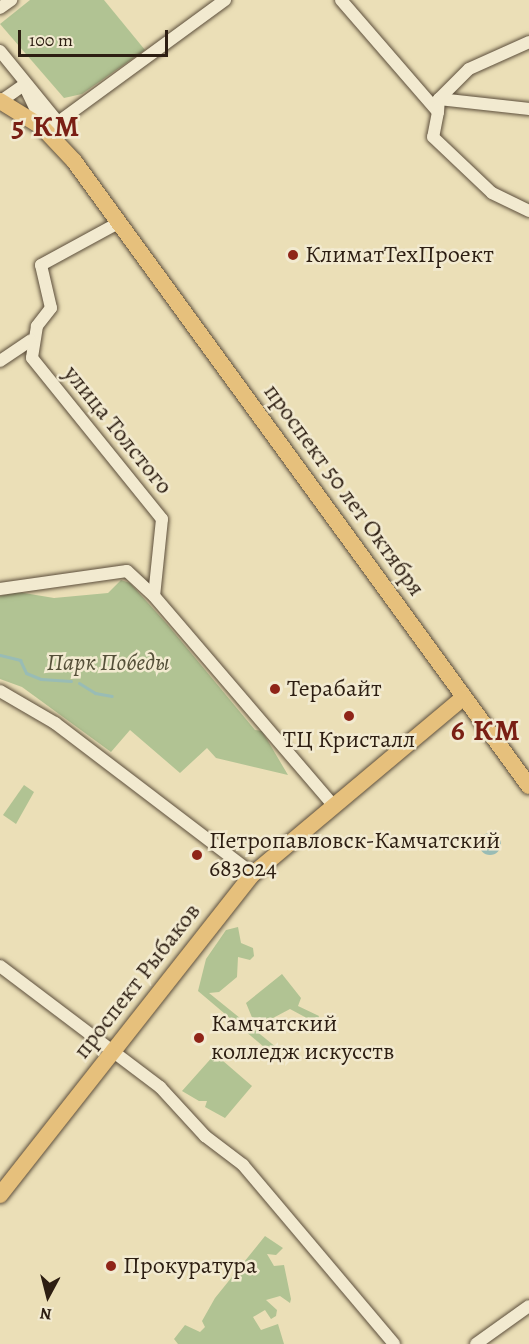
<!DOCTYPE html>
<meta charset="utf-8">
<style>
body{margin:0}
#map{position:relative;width:529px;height:1344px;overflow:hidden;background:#ebdfb7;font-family:Alegreya,serif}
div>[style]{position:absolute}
.green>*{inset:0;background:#b1c393}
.water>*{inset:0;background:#99bcb5}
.round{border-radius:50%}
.stream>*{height:3px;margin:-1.5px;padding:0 1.5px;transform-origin:1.5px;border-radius:1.5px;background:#99bcb5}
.roads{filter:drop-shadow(0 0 2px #5c4e3b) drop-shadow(0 0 2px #5c4e3b)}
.minor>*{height:12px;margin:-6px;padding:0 6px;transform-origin:6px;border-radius:6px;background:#f2ead0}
.major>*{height:16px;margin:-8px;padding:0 8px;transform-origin:8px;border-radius:8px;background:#e6c07c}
.dots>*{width:16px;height:16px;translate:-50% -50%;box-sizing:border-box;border:3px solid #f2ead0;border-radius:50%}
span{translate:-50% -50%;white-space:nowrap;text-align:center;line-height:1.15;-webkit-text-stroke:5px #f2ead0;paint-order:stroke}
.poi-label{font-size:24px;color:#2d1e12}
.left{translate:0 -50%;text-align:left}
.street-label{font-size:24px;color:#2d1e12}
.park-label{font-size:24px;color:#555039;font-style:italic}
.district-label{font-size:30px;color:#7a1f14;font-weight:700;letter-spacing:1.5px}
.north{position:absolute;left:18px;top:1266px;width:60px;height:60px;-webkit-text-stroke:4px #f2ead0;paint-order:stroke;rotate:187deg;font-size:16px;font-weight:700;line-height:24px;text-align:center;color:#2d1e12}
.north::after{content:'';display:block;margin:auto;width:21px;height:27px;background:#2d1e12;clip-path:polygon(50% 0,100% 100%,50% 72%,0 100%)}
.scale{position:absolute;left:18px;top:30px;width:150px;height:27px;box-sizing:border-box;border:3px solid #2d1e12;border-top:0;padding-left:8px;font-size:18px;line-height:21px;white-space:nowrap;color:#2d1e12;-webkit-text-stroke:4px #f2ead0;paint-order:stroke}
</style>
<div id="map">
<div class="green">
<div style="clip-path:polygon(30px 0,104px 0,145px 50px,82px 94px,64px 98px,0 24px)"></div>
<div style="clip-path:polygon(121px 580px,130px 583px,167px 624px,255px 730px,262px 731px,288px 775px,216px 758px,207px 748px,180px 773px,130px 730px,111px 752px,22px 687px,0 679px,0 596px,18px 592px,54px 598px,108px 593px)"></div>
<div style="clip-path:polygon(24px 785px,34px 792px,16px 824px,3px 815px)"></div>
<div style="clip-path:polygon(238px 927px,241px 943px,253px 948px,254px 956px,250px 960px,238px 957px,237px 977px,219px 992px,209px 993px,282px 1052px,277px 1058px,198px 991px,206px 959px,226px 930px)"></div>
<div style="clip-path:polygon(282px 974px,301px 998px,298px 1006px,319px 1016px,316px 1023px,290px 1009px,256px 1027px,246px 1003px)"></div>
<div style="clip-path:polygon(215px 1054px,252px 1086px,225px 1118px,205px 1107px,207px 1101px,199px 1101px,182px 1091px)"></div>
<div style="clip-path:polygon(265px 1236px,283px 1248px,276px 1255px,267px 1254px,274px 1266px,284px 1265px,291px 1299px,290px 1303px,280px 1296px,266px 1300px,277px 1310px,276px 1316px,271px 1319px,265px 1310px,253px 1317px,261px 1330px,278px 1324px,284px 1344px,178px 1344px,174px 1339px,185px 1325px,200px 1332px,205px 1327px,202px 1321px,215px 1298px)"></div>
</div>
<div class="water">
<div class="round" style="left:479px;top:833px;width:22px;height:22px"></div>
</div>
<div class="stream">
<div style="left:0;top:655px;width:21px;rotate:14deg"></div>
<div style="left:20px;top:660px;width:14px;rotate:65deg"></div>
<div style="left:26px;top:673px;width:16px;rotate:22deg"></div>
<div style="left:41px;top:679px;width:30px;rotate:4deg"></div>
<div style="left:79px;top:683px;width:19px;rotate:32deg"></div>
<div style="left:95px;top:693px;width:17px;rotate:10deg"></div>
</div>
<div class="roads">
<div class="minor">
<div style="left:341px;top:0;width:148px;rotate:49.1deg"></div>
<div style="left:438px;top:112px;width:25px;rotate:101deg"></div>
<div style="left:433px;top:137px;width:81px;rotate:43.5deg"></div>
<div style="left:492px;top:193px;width:41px;rotate:25.9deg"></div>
<div style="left:0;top:8px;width:14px;rotate:-36deg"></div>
<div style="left:0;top:51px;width:92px;rotate:50.8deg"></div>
<div style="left:24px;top:85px;width:51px;rotate:64.4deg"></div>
<div style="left:46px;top:131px;width:222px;rotate:-36.2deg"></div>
<div style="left:439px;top:99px;width:91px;rotate:6.3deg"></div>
<div style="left:1px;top:101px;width:28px;rotate:-35deg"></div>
<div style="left:438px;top:112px;width:13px;rotate:-86deg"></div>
<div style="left:439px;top:99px;width:42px;rotate:-45deg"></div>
<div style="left:469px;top:69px;width:66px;rotate:-24.2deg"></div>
<div style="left:120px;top:222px;width:90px;rotate:151.4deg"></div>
<div style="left:41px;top:265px;width:44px;rotate:76.9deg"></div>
<div style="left:51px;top:308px;width:23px;rotate:128deg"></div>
<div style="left:37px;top:326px;width:32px;rotate:99deg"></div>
<div style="left:32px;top:358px;width:207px;rotate:51.1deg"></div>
<div style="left:162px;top:519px;width:77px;rotate:95.9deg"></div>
<div style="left:154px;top:596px;width:275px;rotate:49.4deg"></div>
<div style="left:0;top:361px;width:37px;rotate:-34deg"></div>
<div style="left:0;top:589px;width:128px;rotate:-8.1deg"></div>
<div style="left:127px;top:571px;width:37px;rotate:43deg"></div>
<div style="left:0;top:691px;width:64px;rotate:30.2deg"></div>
<div style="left:55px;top:723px;width:249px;rotate:37.3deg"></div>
<div style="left:0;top:966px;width:201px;rotate:37.1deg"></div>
<div style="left:160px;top:1087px;width:67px;rotate:47.4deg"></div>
<div style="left:205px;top:1136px;width:48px;rotate:37.3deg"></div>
<div style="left:243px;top:1165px;width:234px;rotate:49.8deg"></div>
<div style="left:476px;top:1344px;width:65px;rotate:-35.6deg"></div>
</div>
<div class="major">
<div style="left:0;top:101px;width:49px;rotate:31.8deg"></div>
<div style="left:42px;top:127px;width:47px;rotate:46.7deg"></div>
<div style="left:74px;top:161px;width:773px;rotate:53.95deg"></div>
<div style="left:0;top:1195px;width:409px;rotate:-51.8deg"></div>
<div style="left:253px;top:874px;width:275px;rotate:-40deg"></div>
</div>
</div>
<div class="dots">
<div style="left:293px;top:255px;background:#8f2418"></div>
<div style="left:275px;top:689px;background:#8f2418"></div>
<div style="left:349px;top:716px;background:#8f2418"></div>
<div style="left:197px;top:855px;background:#8f2418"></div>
<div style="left:199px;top:1038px;background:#8f2418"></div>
<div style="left:111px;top:1266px;background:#8f2418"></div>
</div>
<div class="poi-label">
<span class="left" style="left:305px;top:255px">КлиматТехПроект</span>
<span class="left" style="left:287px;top:689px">Терабайт</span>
<span style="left:349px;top:740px">ТЦ Кристалл</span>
<span class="left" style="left:209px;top:855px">Петропавловск-Камчатский<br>683024</span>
<span class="left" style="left:211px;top:1038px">Камчатский<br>колледж искусств</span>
<span class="left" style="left:123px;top:1266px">Прокуратура</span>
</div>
<div class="street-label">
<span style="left:118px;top:430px;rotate:51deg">улица Толстого</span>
<span style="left:344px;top:490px;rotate:54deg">проспект 50 лет Октября</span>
<span style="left:137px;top:981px;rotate:-52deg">проспект Рыбаков</span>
</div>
<div class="park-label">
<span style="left:108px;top:663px">Парк Победы</span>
</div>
<div class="district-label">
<span style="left:46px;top:126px">5 КМ</span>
<span style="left:486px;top:730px">6 КМ</span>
</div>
<div class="north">N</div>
<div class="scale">100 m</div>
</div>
